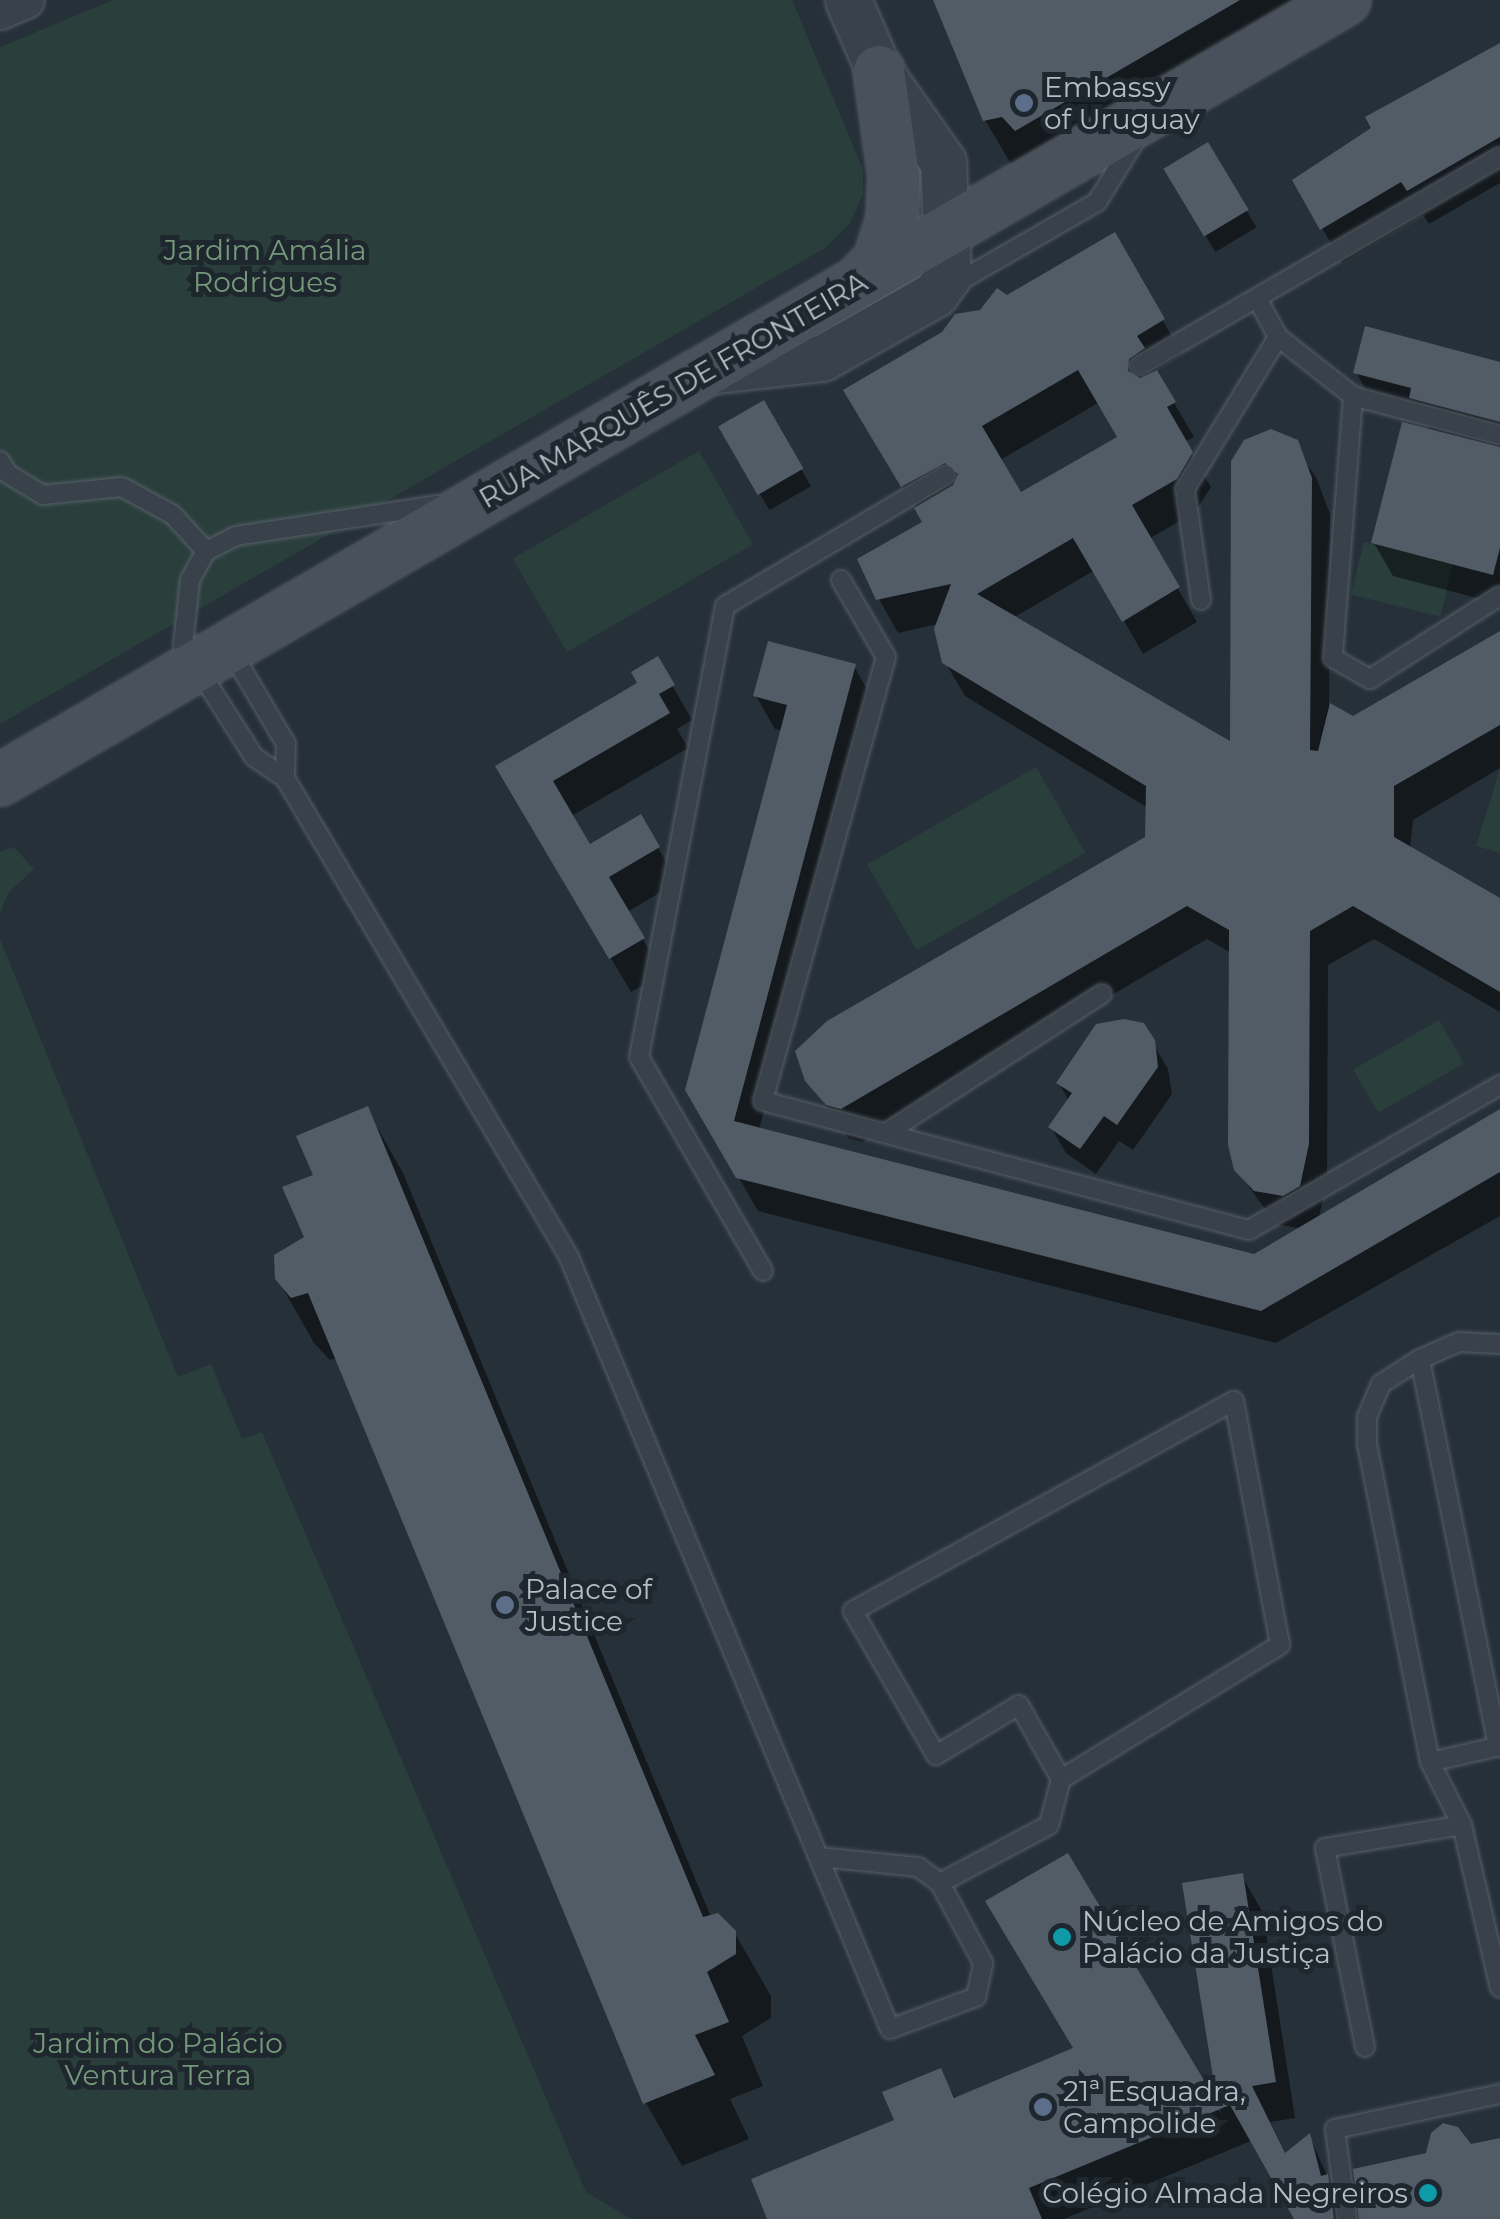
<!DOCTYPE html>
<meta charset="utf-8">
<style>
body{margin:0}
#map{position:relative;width:1500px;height:2219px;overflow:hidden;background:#263039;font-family:Montserrat,sans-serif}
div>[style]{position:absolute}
.green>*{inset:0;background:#2a3e3c;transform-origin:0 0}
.shadow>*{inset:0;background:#0007;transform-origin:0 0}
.building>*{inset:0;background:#515c67;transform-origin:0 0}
.roads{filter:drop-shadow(0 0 2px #576068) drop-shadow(0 0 2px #576068)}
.service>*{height:18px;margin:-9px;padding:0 9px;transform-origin:9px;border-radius:9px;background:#39424a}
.minor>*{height:35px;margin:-17.5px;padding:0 17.5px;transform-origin:17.5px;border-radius:17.5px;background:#39424a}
.tertiary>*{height:45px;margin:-22.5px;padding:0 22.5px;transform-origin:22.5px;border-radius:22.5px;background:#39424a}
.secondary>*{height:50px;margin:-25px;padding:0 25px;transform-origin:25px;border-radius:25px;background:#48515c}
.dots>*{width:28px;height:28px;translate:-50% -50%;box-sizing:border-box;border:5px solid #1e272e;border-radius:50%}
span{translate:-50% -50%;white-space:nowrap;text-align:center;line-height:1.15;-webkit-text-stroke:10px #1e272e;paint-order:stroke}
.poi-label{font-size:28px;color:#b4bdc5}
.left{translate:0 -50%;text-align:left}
.right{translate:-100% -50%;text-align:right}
.park-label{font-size:28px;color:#75987a}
.street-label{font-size:28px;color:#b4bdc5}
</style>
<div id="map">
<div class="green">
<div style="clip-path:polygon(113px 0,792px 0,863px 169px,863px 194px,850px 223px,825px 248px,0 724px,0 47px)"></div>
<div style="left:699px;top:451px;width:108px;height:215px;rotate:60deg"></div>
<div style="left:1364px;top:542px;width:92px;height:54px;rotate:14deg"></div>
<div style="left:1036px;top:767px;width:99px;height:195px;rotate:60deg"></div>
<div style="clip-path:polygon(1500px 769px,1500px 853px,1476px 846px)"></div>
<div style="clip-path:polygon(14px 847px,34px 869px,8px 893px,0 914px,0 852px)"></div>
<div style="clip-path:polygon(0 939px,178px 1377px,211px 1364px,242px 1439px,262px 1432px,586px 2192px,631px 2219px,0 2219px)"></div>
<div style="left:1439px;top:1020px;width:50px;height:99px;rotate:60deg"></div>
</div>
<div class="shadow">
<div style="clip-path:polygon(936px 0,1353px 0,1014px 169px,985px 120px)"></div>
<div style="clip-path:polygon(1500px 44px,1500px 183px,1429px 224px,1423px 215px,1342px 263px,1295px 181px)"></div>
<div style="left:1207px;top:145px;width:96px;height:48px;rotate:59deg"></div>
<div style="clip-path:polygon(evenodd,1114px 235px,1182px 354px,1155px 370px,1194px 437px,1184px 442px,1211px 487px,1195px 512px,1149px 539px,1197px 622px,1143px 654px,1095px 570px,1013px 618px,1232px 746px,1233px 462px,1258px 434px,1285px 434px,1316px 477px,1330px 514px,1329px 705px,1353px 719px,1500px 634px,1500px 768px,1413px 820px,1410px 849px,1500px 904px,1500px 1012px,1374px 939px,1328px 965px,1327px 1179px,1319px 1218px,1500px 1112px,1500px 1216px,1276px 1343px,758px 1211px,688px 1089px,783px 731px,775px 729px,756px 696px,854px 666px,873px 700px,759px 1130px,1254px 1256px,1302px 1229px,1276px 1224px,1236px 1169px,1231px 953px,1207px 939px,862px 1142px,848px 1138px,808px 1080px,1148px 838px,1148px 808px,965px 696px,945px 662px,938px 624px,898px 633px,879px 599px,925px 523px,847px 390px,1114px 235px,1100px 402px,1120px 438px,1020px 496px,1000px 460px,1100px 402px)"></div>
<div style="clip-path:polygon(1500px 364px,1500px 604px,1393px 576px,1374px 543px,1431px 432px,1423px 418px,1375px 406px,1356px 372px)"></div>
<div style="left:763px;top:403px;width:96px;height:48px;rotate:60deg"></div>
<div style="clip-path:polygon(657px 659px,692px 720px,677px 729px,688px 748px,570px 817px,589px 848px,640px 817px,678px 882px,627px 912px,663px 974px,631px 992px,498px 767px,640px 684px)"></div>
<div style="clip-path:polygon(1142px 1025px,1168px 1069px,1172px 1094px,1133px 1150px,1119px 1141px,1096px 1174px,1066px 1153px,1051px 1127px,1069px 1101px,1059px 1083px)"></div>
<div style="clip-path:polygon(367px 1109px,403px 1173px,711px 1917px,734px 1932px,771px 1996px,771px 2018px,742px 2036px,763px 2086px,730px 2099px,749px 2139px,682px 2166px,646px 2103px,338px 1358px,330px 1360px,314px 1343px,277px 1278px,307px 1238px,316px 1176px)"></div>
<div style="clip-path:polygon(1067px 1856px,1221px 2114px,1185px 1885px,1242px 1876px,1263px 1913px,1295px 2118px,1270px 2122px,1286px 2155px,1310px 2137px,1346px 2219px,1297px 2219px,1253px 2140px,1064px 2219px,770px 2219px,897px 2121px,940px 2071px,956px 2099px,1076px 2049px)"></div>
</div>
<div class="building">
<div style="clip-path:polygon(933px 0,1240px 0,1015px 131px,1002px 117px,983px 121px)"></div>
<div style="clip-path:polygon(1500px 43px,1500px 137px,1407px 191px,1401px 182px,1320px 230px,1292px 180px,1371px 128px,1365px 117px)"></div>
<div style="left:1208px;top:142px;width:79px;height:52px;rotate:59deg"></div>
<div style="clip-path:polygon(evenodd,1115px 232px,1165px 319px,1137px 336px,1145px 348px,1129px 359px,1128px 371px,1140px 378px,1157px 370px,1176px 402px,1167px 407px,1193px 452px,1177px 479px,1132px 505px,1180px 587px,1122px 622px,1073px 538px,977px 594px,1230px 741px,1231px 461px,1244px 440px,1271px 429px,1298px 440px,1312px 478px,1310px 750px,1318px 751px,1330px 703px,1353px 716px,1500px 631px,1500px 725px,1394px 786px,1394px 837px,1500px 898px,1500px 992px,1353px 906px,1310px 931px,1309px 1144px,1300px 1186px,1283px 1196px,1254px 1191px,1234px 1170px,1228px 1145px,1229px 930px,1187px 906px,841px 1109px,826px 1105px,805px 1081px,795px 1051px,827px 1021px,1145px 837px,1146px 786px,942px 663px,934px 629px,951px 584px,876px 600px,857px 559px,922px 522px,914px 508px,953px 485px,958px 474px,945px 463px,901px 487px,843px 390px,942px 332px,955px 314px,980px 310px,997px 288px,1007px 295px,1115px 232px,1078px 370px,1117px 437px,1021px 492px,982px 426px,1078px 370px)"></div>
<div style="clip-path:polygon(1365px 326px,1500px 362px,1500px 422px,1409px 398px,1411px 388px,1353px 373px)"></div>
<div style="left:764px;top:400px;width:79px;height:53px;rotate:60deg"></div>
<div style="clip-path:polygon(1402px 422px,1500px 447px,1500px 548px,1493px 575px,1371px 543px)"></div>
<div style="clip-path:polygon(768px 641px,856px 664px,734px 1121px,1254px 1254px,1500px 1109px,1500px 1172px,1261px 1311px,736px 1178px,685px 1090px,787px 705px,753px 696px)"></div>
<div style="clip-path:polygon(658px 656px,675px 685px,659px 694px,670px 713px,553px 781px,590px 844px,641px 814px,660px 847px,609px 877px,645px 938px,609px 959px,495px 766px,637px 683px,631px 672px)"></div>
<div style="clip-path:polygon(1124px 1019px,1144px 1023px,1155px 1040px,1158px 1067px,1117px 1125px,1104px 1116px,1080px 1149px,1048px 1127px,1072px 1093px,1056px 1083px,1096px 1024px)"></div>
<div style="clip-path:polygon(368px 1106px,703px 1917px,718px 1913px,736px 1931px,736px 1954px,707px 1972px,729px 2022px,695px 2035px,715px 2075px,643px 2104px,308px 1293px,291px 1298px,275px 1279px,274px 1255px,304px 1237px,282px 1187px,313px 1175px,296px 1136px)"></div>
<div style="clip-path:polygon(1068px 1853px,1217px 2102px,1182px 1883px,1243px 1873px,1276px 2082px,1252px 2086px,1285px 2153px,1310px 2133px,1321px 2176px,1328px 2174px,1334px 2219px,1294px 2219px,1230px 2105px,1029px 2188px,1042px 2219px,767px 2219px,751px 2179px,894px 2120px,882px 2092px,941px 2068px,954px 2098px,1073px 2048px,985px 1901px)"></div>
<div style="clip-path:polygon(1443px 2123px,1458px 2127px,1471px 2144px,1500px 2138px,1500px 2219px,1359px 2219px,1353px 2169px,1426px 2153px,1431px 2133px)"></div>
</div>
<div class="roads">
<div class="service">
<div style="left:951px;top:286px;width:168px;rotate:-29.9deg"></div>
<div style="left:1097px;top:202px;width:80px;rotate:-58.3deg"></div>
<div style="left:1257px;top:298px;width:44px;rotate:61.7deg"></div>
<div style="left:1278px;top:337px;width:95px;rotate:38.2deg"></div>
<div style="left:1353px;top:396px;width:152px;rotate:14.9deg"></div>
<div style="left:1139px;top:366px;width:417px;rotate:-30.1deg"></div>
<div style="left:1353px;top:396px;width:263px;rotate:94.4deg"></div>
<div style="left:1333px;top:658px;width:43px;rotate:29.6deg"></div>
<div style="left:1370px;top:679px;width:154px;rotate:-32.6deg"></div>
<div style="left:0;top:461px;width:15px;rotate:58deg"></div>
<div style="left:8px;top:474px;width:41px;rotate:31deg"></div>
<div style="left:43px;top:495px;width:79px;rotate:-5.8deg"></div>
<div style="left:122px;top:487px;width:58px;rotate:28.8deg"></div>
<div style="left:173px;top:515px;width:49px;rotate:47.5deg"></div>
<div style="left:438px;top:505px;width:204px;rotate:171.3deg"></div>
<div style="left:236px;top:536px;width:34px;rotate:153deg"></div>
<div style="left:206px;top:551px;width:33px;rotate:119deg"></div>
<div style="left:190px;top:580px;width:65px;rotate:96.1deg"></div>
<div style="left:183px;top:645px;width:133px;rotate:57.6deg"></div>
<div style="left:254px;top:757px;width:37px;rotate:34deg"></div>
<div style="left:285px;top:778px;width:555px;rotate:59.32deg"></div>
<div style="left:568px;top:1255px;width:838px;rotate:67.41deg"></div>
<div style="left:890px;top:2029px;width:92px;rotate:-20.4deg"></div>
<div style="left:976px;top:1997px;width:35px;rotate:-78deg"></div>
<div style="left:983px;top:1963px;width:91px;rotate:-118.3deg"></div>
<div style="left:940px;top:1883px;width:27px;rotate:-144deg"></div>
<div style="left:918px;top:1867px;width:100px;rotate:-174.2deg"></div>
<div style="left:841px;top:580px;width:89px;rotate:59.7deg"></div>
<div style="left:886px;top:657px;width:461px;rotate:105.5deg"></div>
<div style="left:763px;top:1101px;width:503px;rotate:14.87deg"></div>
<div style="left:1249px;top:1230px;width:290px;rotate:-30deg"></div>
<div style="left:1201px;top:600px;width:112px;rotate:-98.2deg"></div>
<div style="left:1185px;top:489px;width:178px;rotate:-58.5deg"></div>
<div style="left:230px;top:649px;width:110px;rotate:59.5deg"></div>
<div style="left:286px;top:744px;width:34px;rotate:92deg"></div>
<div style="left:886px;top:1133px;width:257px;rotate:-32.8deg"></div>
<div style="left:763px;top:1271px;width:247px;rotate:-120.1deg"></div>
<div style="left:639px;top:1057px;width:459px;rotate:-79.2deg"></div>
<div style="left:725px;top:606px;width:257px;rotate:-30.7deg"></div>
<div style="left:1420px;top:1359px;width:396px;rotate:78.6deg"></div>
<div style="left:1430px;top:1762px;width:72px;rotate:-12.9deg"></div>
<div style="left:1462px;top:1825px;width:71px;rotate:-116.9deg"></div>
<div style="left:1430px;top:1762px;width:324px;rotate:-101.2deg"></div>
<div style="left:1367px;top:1444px;width:27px;rotate:-90deg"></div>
<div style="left:1367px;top:1417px;width:36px;rotate:-67deg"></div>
<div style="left:1381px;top:1384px;width:46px;rotate:-32.7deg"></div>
<div style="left:1420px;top:1359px;width:43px;rotate:-23.6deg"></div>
<div style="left:1459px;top:1342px;width:41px;rotate:2.8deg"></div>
<div style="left:940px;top:1883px;width:123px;rotate:-28deg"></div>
<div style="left:1049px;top:1825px;width:48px;rotate:-75.4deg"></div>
<div style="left:1061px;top:1779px;width:85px;rotate:-119.6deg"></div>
<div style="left:1019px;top:1705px;width:97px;rotate:148.9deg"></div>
<div style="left:936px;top:1755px;width:166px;rotate:-120deg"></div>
<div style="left:853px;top:1611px;width:435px;rotate:-28.9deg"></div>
<div style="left:1234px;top:1401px;width:248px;rotate:79.3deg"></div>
<div style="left:1280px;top:1645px;width:257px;rotate:148.5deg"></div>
<div style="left:1365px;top:2047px;width:203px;rotate:-101.4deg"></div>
<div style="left:1325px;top:1848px;width:139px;rotate:-9.5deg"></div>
<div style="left:1462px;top:1825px;width:167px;rotate:76.9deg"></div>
<div style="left:1347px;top:2219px;width:91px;rotate:-97.6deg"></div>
<div style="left:1335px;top:2129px;width:169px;rotate:-12deg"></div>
</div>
<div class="minor">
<div style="left:0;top:11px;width:28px;rotate:-23deg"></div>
</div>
<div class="tertiary">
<div style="left:709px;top:371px;width:114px;rotate:-6.6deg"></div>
<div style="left:822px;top:358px;width:130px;rotate:-29.5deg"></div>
<div style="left:935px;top:294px;width:22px;rotate:-54deg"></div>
<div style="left:948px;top:276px;width:114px;rotate:-92.5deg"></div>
<div style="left:943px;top:162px;width:111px;rotate:-125.1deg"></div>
<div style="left:879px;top:71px;width:77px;rotate:-113.6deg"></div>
</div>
<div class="secondary">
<div style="left:860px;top:280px;width:28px;rotate:-46deg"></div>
<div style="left:879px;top:260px;width:43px;rotate:-72.4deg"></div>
<div style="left:892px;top:219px;width:43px;rotate:-87.3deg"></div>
<div style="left:894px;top:176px;width:106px;rotate:-98.1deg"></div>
<div style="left:0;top:780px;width:1555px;rotate:-30.11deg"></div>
</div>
</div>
<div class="dots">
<div style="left:1024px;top:103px;background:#5c6f8a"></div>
<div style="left:505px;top:1605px;background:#5c6f8a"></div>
<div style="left:1062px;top:1937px;background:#0f9aa8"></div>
<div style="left:1043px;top:2107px;background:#5c6f8a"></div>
<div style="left:1428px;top:2193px;background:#0f9aa8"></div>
</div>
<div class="poi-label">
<span class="left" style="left:1044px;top:103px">Embassy<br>of Uruguay</span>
<span class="left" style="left:525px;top:1605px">Palace of<br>Justice</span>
<span class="left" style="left:1082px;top:1937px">Núcleo de Amigos do<br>Palácio da Justiça</span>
<span class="left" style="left:1063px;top:2107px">21ª Esquadra,<br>Campolide</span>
<span class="right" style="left:1408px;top:2193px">Colégio Almada Negreiros</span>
</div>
<div class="park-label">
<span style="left:265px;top:266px">Jardim Amália<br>Rodrigues</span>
<span style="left:158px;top:2059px">Jardim do Palácio<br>Ventura Terra</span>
</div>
<div class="street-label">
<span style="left:673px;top:390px;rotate:-30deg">RUA MARQUÊS DE FRONTEIRA</span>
</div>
</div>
